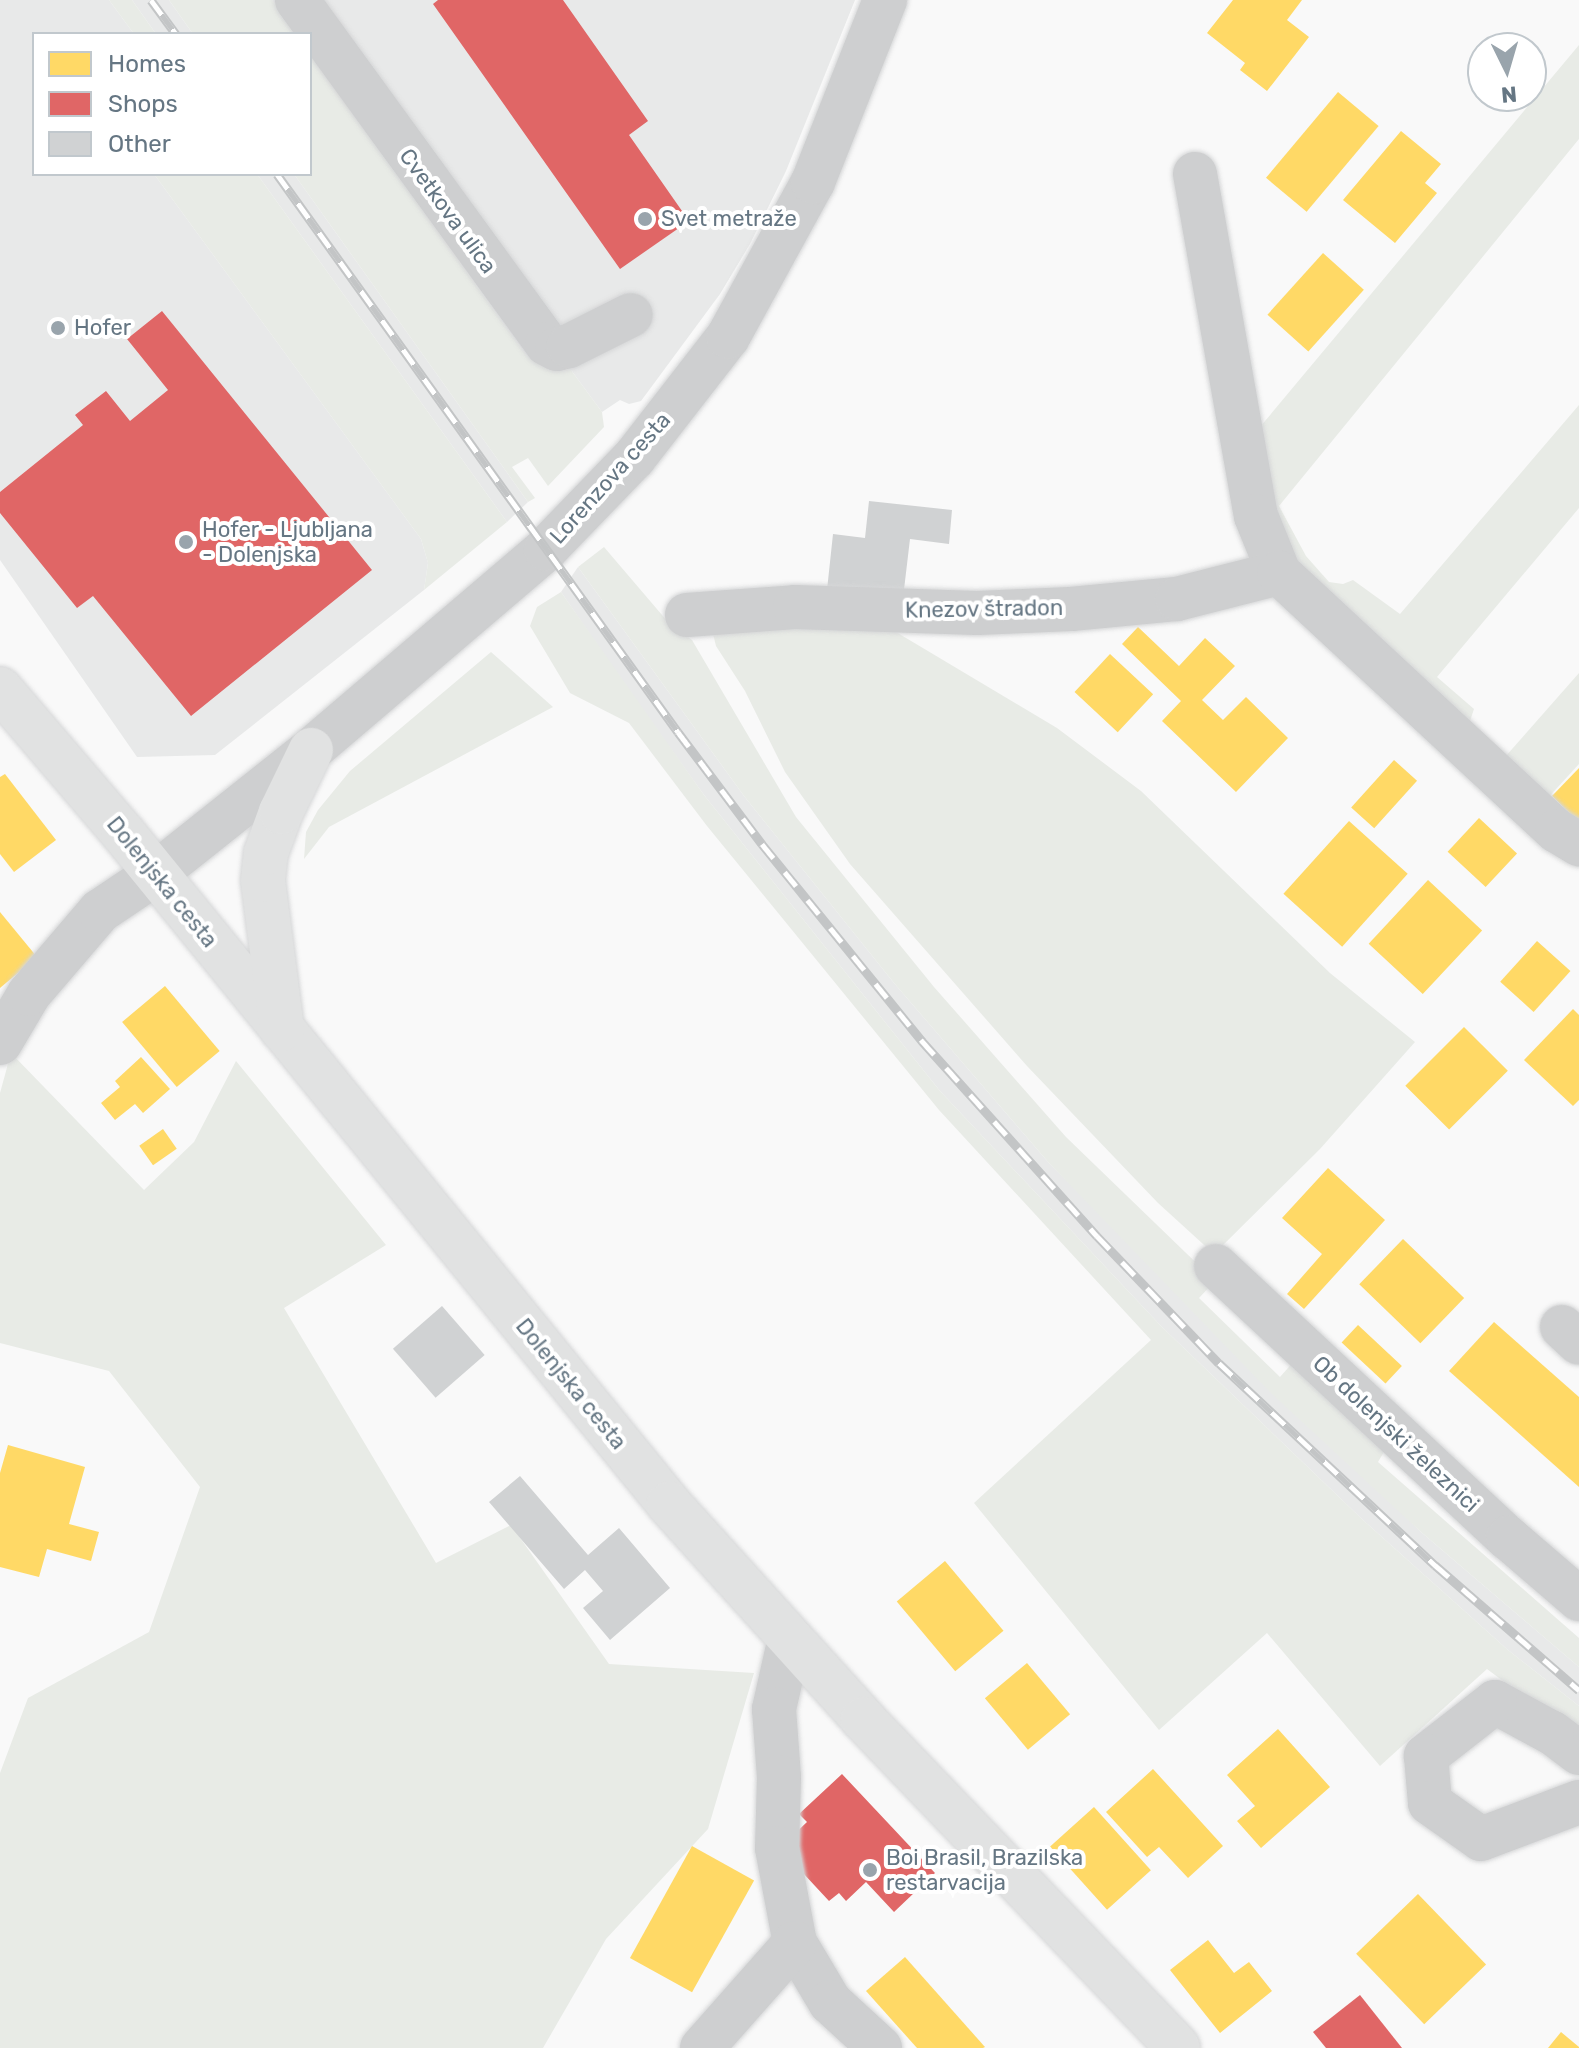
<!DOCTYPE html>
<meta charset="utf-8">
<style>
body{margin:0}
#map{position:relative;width:1579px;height:2048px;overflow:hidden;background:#f9f9f9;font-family:Rubik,sans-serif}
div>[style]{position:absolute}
.built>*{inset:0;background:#e8e9e9}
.green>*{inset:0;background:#e8ebe6}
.homes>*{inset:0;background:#ffd966;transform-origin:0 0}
.shops>*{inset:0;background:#e06666}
.building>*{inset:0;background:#d0d2d3;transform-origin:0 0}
.roads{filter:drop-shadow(0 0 2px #d5d6d7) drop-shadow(0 0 2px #d5d6d7)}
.minor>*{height:44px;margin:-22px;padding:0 22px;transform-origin:22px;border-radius:22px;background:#cecfd0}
.major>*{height:44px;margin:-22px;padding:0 22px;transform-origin:22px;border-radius:22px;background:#e1e2e2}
.rail>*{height:9px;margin-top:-4.5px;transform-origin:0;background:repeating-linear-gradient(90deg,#fff 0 18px,#c3c5c6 0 36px);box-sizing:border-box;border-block:2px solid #c3c5c6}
.dots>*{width:22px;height:22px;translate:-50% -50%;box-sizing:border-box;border:4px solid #fff;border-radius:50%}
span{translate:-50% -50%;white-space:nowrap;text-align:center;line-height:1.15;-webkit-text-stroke:8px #fff;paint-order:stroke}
.street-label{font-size:22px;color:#657683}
.poi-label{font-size:22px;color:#657683}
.left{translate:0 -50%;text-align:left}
.legend{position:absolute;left:32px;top:32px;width:280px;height:144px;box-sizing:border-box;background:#fff;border:2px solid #c1c8cd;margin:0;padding:10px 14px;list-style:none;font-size:24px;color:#657683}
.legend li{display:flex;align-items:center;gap:16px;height:40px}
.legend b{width:40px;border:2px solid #c1c8cd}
.north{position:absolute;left:1467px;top:32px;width:80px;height:80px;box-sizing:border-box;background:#fff;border:2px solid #c1c8cd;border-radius:50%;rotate:175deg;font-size:22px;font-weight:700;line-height:32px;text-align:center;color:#657683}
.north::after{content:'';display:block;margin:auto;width:28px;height:36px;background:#99a4ac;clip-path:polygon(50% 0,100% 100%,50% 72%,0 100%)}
</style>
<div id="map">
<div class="built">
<div style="clip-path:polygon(0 0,109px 0,134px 34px,34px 34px,34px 174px,154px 174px,421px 539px,428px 563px,424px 590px,215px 755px,137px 757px,0 560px)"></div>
<div style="clip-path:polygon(132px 0,169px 0,193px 34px,156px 34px)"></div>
<div style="clip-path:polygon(272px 0,855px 0,786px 171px,750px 244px,720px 294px,641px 401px,629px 404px,620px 400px,602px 412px,571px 370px,547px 367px,526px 355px)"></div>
<div style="clip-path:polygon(257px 174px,294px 174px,309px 195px,528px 502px,507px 522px)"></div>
<div style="clip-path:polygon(578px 567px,744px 796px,894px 983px,1049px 1163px,1421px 1532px,1579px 1667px,1579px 1706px,1508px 1650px,1363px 1520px,1162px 1327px,940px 1091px,704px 795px,625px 685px,561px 592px)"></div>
</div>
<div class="green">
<div style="clip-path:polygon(109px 0,132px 0,156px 34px,134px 34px)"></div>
<div style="clip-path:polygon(169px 0,272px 0,296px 34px,193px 34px)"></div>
<div style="clip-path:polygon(1579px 45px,1579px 139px,1279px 506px,1306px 556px,1329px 582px,1343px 584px,1353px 580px,1400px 614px,1579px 405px,1579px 508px,1437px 677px,1474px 709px,1469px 724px,1298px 563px,1277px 525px,1260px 427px)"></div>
<div style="clip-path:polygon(310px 53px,526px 355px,547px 367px,571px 370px,602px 412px,604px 427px,548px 486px,528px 458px,512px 467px,535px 498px,528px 502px,294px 174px,310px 174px)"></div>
<div style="clip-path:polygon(154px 174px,257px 174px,507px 522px,424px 590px,428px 563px,421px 539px)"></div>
<div style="clip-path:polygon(604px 547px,668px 622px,692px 640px,796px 817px,934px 987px,1066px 1137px,1215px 1281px,1199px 1298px,1280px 1377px,1295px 1360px,1388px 1445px,1378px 1462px,1579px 1638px,1579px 1667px,1421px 1532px,1271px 1393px,1049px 1163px,894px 983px,744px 796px,578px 567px)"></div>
<div style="clip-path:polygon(561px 592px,704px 795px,940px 1091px,1162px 1327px,1363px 1520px,1508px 1650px,1579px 1706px,1579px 1738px,1487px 1669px,1380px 1766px,1267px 1633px,1159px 1730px,974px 1503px,1151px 1340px,939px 1110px,707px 826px,629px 723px,570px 693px,530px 626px,537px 607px)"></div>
<div style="clip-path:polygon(719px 626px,891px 629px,1057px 728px,1141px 791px,1330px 973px,1415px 1042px,1320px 1149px,1214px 1254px,1158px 1203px,1027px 1066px,850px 864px,785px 772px,745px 691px,716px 646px,713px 634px)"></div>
<div style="clip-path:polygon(491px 652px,553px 707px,329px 827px,304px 859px,306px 832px,318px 810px,350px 771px)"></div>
<div style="clip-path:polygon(1579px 673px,1579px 764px,1546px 800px,1505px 757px)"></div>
<div style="clip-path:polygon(11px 1053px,144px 1190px,194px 1142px,236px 1061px,386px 1245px,284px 1308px,436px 1563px,511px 1525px,609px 1664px,754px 1673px,708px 1829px,606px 1939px,543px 2048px,0 2048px,0 1773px,28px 1698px,149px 1632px,200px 1487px,109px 1371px,0 1343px,0 1093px)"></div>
</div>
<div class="homes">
<div style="clip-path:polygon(1233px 0,1302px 0,1287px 20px,1309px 37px,1267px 91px,1240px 70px,1245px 63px,1207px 33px)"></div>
<div style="left:1338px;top:92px;width:53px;height:112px;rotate:40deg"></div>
<div style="clip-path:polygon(1401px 131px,1441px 164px,1425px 183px,1437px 193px,1395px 243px,1343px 200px)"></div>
<div style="left:1323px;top:253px;width:55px;height:83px;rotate:42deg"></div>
<div style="clip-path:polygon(1138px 627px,1179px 666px,1205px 638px,1235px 666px,1202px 700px,1223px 720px,1246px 697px,1288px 738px,1236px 792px,1162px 721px,1181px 701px,1122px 644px)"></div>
<div style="left:1110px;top:654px;width:59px;height:52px;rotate:43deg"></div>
<div style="left:1394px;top:760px;width:31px;height:64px;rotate:42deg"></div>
<div style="clip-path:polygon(1579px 768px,1579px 822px,1552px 796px)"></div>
<div style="clip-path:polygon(5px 774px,56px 840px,14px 872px,0 854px,0 777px)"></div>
<div style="left:1479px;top:818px;width:52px;height:46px;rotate:43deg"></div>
<div style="left:1349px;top:821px;width:79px;height:98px;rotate:42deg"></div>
<div style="left:1428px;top:880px;width:74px;height:87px;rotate:43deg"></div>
<div style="clip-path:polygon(0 912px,37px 957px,0 988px)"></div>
<div style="left:1537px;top:941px;width:45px;height:55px;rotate:42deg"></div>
<div style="left:165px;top:986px;width:85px;height:56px;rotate:50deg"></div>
<div style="clip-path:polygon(1573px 1009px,1579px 1015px,1579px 1100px,1573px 1106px,1524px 1060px)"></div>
<div style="left:1464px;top:1027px;width:62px;height:83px;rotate:45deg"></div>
<div style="clip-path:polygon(141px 1057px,170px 1089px,143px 1113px,135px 1104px,115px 1120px,101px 1103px,120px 1087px,115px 1081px)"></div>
<div style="left:163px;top:1129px;width:24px;height:29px;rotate:55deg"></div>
<div style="clip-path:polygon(1328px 1168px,1385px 1220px,1304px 1309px,1287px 1294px,1322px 1254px,1282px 1218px)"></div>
<div style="left:1403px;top:1239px;width:85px;height:63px;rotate:44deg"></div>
<div style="clip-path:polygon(1494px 1322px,1579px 1397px,1579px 1487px,1449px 1371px)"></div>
<div style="left:1358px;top:1325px;width:60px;height:24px;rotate:43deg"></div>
<div style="clip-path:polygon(8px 1445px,85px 1467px,69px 1524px,99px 1532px,91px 1561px,47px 1549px,39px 1577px,0 1567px,0 1473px)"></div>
<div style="left:945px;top:1561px;width:91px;height:63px;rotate:50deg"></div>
<div style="left:1027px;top:1663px;width:67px;height:55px;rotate:50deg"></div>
<div style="clip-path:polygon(1278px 1729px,1330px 1787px,1261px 1848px,1237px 1821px,1255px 1806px,1227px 1775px)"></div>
<div style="clip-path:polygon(1153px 1769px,1223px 1846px,1188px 1878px,1159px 1847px,1147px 1857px,1106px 1812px)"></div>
<div style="left:1094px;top:1807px;width:85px;height:59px;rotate:48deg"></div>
<div style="left:692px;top:1846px;width:71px;height:128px;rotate:29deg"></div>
<div style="left:1418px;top:1894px;width:98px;height:86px;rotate:46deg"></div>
<div style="clip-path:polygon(1208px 1940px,1234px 1973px,1249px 1962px,1272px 1991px,1220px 2033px,1170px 1970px)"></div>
<div style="clip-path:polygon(905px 1957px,985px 2047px,983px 2048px,917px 2048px,866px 1991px)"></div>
<div style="clip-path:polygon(1561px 2032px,1579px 2047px,1579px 2048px,1548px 2048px)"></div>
</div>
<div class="shops">
<div style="clip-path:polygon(438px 0,563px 0,648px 121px,629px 135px,689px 221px,620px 269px,433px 4px)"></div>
<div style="clip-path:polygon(162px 311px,372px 570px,191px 716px,93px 596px,77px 608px,0 513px,0 492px,83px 425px,75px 415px,106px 391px,130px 421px,168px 390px,127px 339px)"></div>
<div style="clip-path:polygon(842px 1774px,935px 1873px,894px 1912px,866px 1882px,846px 1901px,839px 1893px,829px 1901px,789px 1858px,787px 1841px,807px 1822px,799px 1814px)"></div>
<div style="clip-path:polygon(1360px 1995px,1402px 2048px,1326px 2048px,1313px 2032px)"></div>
</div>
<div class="building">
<div style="clip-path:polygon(869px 501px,952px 510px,949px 544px,910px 539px,903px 598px,827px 590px,833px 534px,865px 538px)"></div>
<div style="left:442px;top:1306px;width:65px;height:65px;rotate:49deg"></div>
<div style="clip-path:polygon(520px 1476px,588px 1555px,619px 1528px,670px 1588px,610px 1640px,583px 1608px,603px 1591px,585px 1570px,564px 1589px,489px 1502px)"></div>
</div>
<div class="roads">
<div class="minor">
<div style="left:297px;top:0;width:425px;rotate:54deg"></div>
<div style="left:547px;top:344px;width:11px;rotate:27deg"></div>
<div style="left:557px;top:349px;width:12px;rotate:-14deg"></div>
<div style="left:569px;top:346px;width:69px;rotate:-26.6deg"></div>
<div style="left:1195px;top:174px;width:347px;rotate:79.9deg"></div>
<div style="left:1256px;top:516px;width:61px;rotate:68deg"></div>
<div style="left:687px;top:615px;width:108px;rotate:-4.2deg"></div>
<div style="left:795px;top:607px;width:182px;rotate:1.9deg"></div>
<div style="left:977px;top:613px;width:94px;rotate:-2.4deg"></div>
<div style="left:1071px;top:609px;width:106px;rotate:-5.4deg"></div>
<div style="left:1177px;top:599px;width:105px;rotate:-14.3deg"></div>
<div style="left:1279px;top:573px;width:379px;rotate:42.9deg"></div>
<div style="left:1557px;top:831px;width:26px;rotate:31deg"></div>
<div style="left:0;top:1043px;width:57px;rotate:-59.4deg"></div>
<div style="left:29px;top:994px;width:109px;rotate:-49.5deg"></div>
<div style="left:100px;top:911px;width:66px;rotate:-33.9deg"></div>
<div style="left:155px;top:874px;width:199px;rotate:-38.5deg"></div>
<div style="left:311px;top:750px;width:309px;rotate:-40.5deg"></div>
<div style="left:546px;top:549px;width:127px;rotate:-46deg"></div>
<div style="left:634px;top:458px;width:153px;rotate:-52.2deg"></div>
<div style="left:728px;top:337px;width:177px;rotate:-61.3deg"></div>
<div style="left:813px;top:182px;width:196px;rotate:-68.4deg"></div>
<div style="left:1216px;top:1266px;width:399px;rotate:43deg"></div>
<div style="left:1508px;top:1538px;width:94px;rotate:40.7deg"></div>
<div style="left:1562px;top:1327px;width:23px;rotate:43deg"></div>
<div style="left:790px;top:1638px;width:73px;rotate:102.7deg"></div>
<div style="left:774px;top:1709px;width:68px;rotate:85.8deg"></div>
<div style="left:779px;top:1777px;width:71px;rotate:91.6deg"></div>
<div style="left:777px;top:1848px;width:97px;rotate:79.3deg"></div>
<div style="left:795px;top:1943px;width:69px;rotate:59.3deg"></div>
<div style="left:830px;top:2002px;width:68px;rotate:42.6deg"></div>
<div style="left:1579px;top:1753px;width:34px;rotate:-143deg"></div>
<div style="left:1552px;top:1733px;width:65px;rotate:-151.5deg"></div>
<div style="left:1495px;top:1702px;width:88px;rotate:142deg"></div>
<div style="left:1426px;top:1756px;width:47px;rotate:85.1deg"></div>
<div style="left:1430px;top:1803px;width:62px;rotate:35.2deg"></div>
<div style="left:1481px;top:1839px;width:105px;rotate:-20.7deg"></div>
<div style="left:702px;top:2048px;width:140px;rotate:-48.5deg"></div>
</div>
<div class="major">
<div style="left:0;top:689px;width:189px;rotate:49.5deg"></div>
<div style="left:123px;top:833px;width:865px;rotate:50.86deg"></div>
<div style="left:669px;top:1504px;width:290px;rotate:47.9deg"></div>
<div style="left:863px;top:1719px;width:455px;rotate:46.2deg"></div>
<div style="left:282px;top:1029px;width:150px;rotate:-97.3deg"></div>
<div style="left:263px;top:880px;width:27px;rotate:-84deg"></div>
<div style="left:266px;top:853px;width:44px;rotate:-69.9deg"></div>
<div style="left:281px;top:812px;width:69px;rotate:-64.2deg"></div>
</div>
</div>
<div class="rail">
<div style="left:151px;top:0;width:42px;rotate:53.7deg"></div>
<div style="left:277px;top:174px;width:687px;rotate:54.3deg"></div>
<div style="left:678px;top:732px;width:140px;rotate:53.1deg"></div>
<div style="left:762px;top:844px;width:254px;rotate:50.9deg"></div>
<div style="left:922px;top:1041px;width:262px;rotate:48.1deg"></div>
<div style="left:1097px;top:1236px;width:176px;rotate:46.2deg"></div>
<div style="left:1219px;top:1363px;width:296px;rotate:43.1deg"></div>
<div style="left:1435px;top:1565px;width:191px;rotate:41deg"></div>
</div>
<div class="dots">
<div style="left:645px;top:219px;background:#99a4ac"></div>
<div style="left:58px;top:328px;background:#99a4ac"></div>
<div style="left:186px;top:542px;background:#99a4ac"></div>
<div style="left:870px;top:1870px;background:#99a4ac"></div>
</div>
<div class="street-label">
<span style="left:448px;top:211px;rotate:54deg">Cvetkova ulica</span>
<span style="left:610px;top:478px;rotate:-48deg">Lorenzova cesta</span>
<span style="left:984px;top:609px;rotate:-1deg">Knezov štradon</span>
<span style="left:162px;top:882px;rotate:51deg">Dolenjska cesta</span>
<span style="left:571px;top:1384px;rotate:51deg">Dolenjska cesta</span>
<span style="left:1396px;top:1434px;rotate:43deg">Ob dolenjski železnici</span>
</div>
<div class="poi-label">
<span class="left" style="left:661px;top:219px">Svet metraže</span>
<span class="left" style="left:74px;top:328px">Hofer</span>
<span class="left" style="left:202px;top:542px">Hofer - Ljubljana<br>- Dolenjska</span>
<span class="left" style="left:886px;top:1870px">Boi Brasil, Brazilska<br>restarvacija</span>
</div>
<ul class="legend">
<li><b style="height:22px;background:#ffd966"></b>Homes</li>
<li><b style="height:22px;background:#e06666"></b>Shops</li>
<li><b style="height:22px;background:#d0d2d3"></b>Other</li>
</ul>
<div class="north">N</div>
</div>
